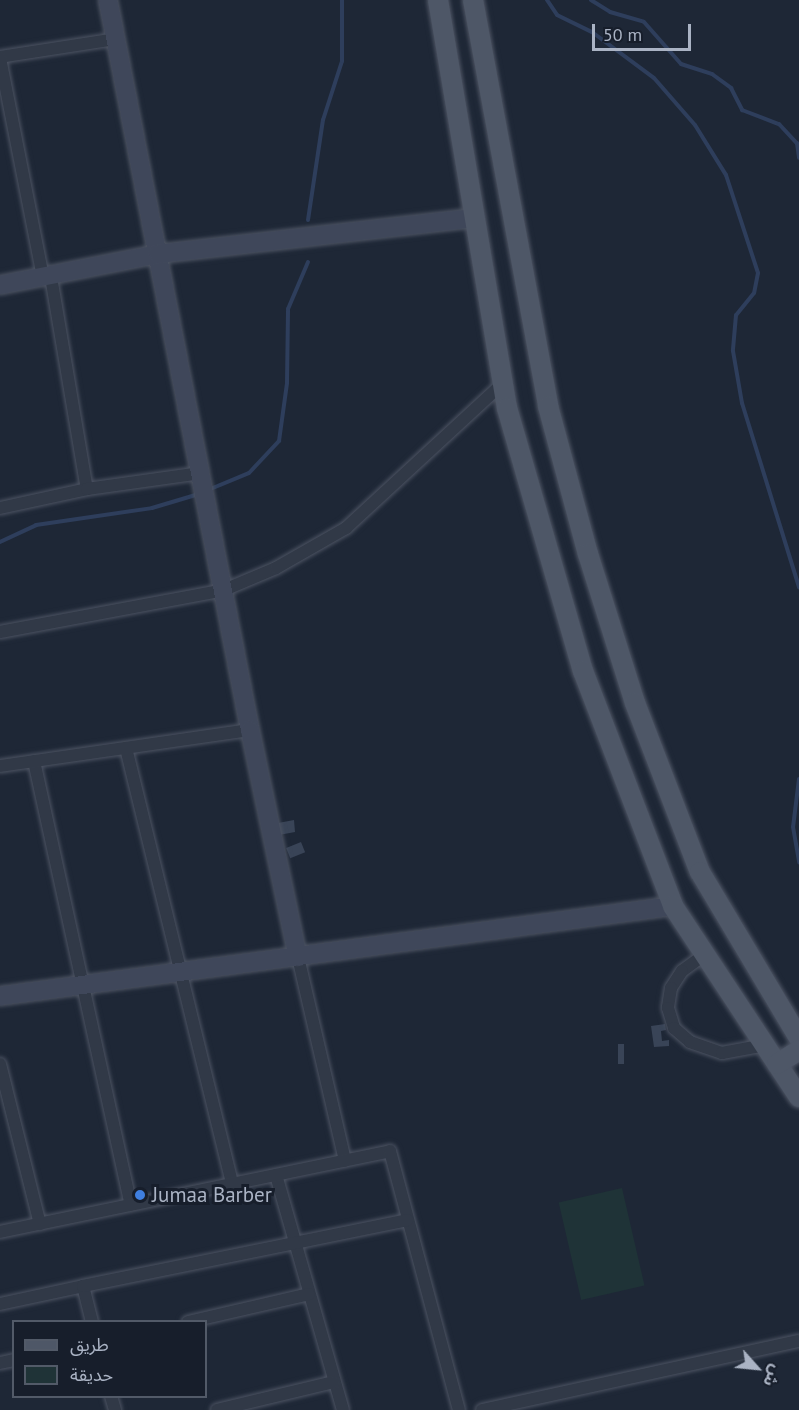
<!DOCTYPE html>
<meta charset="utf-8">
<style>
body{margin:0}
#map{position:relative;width:799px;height:1410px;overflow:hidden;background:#1e2736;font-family:"PT Sans","Noto Sans Arabic",sans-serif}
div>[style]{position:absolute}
.green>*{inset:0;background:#1f3337;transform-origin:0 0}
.stream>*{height:4px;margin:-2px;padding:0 2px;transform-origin:2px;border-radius:2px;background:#2e3e5c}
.building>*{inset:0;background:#394457;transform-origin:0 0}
.roads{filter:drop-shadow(0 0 2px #4c5362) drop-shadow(0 0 2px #4c5362)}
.street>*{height:12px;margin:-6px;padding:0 6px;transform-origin:6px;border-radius:6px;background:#313947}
.secondary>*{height:18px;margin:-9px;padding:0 9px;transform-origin:9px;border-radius:9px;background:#3f475a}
.primary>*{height:20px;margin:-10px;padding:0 10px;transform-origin:10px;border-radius:10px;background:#4e5767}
.dots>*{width:16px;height:16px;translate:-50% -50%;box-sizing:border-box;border:3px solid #171e2b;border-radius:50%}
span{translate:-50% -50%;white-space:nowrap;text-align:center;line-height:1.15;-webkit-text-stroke:6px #171e2b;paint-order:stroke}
.poi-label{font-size:21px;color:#aab3c4}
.left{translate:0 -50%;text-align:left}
.legend{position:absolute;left:12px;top:1320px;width:195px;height:78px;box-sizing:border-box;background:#171e2b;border:2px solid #525a68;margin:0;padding:8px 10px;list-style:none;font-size:18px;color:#aab3c4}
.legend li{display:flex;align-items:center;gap:12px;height:30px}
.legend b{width:30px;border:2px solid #525a68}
.north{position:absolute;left:727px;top:1338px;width:60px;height:60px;-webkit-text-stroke:4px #171e2b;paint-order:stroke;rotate:117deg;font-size:16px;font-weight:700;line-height:24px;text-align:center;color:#aab3c4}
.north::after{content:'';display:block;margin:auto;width:21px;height:27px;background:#aab3c4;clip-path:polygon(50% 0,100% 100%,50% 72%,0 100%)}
.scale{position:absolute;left:592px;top:24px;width:99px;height:27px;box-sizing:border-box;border:3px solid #aab3c4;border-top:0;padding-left:8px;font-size:18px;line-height:21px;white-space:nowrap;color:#aab3c4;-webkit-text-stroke:4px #171e2b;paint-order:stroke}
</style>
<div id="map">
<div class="green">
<div style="left:622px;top:1188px;width:100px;height:65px;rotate:77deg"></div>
</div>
<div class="stream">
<div style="left:547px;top:0;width:18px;rotate:56deg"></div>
<div style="left:557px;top:15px;width:39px;rotate:26deg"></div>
<div style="left:592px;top:32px;width:77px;rotate:36.6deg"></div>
<div style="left:654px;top:78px;width:62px;rotate:48.9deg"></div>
<div style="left:695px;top:125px;width:59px;rotate:58.2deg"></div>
<div style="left:726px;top:175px;width:103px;rotate:71.9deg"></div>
<div style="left:758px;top:273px;width:20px;rotate:101deg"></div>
<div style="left:754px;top:293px;width:28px;rotate:129deg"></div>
<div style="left:736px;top:315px;width:36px;rotate:95deg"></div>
<div style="left:733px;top:351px;width:53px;rotate:80.2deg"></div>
<div style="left:742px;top:403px;width:193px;rotate:72.8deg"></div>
<div style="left:591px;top:0;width:22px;rotate:32deg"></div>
<div style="left:610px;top:12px;width:35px;rotate:16deg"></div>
<div style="left:644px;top:22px;width:56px;rotate:48.6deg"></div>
<div style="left:681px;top:64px;width:33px;rotate:18deg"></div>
<div style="left:712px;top:74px;width:24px;rotate:36deg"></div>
<div style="left:731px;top:88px;width:25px;rotate:63deg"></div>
<div style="left:742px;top:110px;width:40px;rotate:21deg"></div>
<div style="left:779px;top:124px;width:26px;rotate:47deg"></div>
<div style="left:797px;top:143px;width:15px;rotate:82deg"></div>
<div style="left:308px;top:220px;width:101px;rotate:-81.5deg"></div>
<div style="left:323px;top:120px;width:62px;rotate:-72.1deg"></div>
<div style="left:342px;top:61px;width:61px;rotate:-90deg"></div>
<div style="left:208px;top:490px;width:44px;rotate:-22.5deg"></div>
<div style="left:249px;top:473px;width:44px;rotate:-46.8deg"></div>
<div style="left:279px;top:441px;width:59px;rotate:-82.1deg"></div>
<div style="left:287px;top:383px;width:74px;rotate:-89.2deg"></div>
<div style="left:288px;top:309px;width:51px;rotate:-66.9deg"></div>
<div style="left:0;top:542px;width:40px;rotate:-25deg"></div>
<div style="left:36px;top:525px;width:117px;rotate:-8.3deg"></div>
<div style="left:152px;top:508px;width:49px;rotate:-16.6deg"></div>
<div style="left:799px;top:779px;width:48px;rotate:97.1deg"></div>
<div style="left:793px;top:827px;width:36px;rotate:80deg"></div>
</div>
<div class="building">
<div style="clip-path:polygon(294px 820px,295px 832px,279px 835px,278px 823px)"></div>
<div style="left:301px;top:842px;width:11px;height:16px;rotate:68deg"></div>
<div style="clip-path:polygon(665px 1024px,666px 1030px,661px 1031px,662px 1041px,669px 1040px,669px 1046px,654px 1047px,651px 1026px)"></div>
<div style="left:618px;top:1044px;width:6px;height:20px"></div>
</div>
<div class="roads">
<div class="street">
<div style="left:0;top:57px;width:117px;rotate:-8.8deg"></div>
<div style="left:0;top:58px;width:224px;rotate:78.9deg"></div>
<div style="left:51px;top:277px;width:215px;rotate:80.4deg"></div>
<div style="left:0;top:508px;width:89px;rotate:-12.3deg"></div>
<div style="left:87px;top:489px;width:115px;rotate:-8deg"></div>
<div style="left:0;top:632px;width:228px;rotate:-10.6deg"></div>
<div style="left:224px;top:590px;width:56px;rotate:-22.9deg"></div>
<div style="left:276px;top:568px;width:81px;rotate:-29.7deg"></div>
<div style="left:346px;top:528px;width:215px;rotate:-42.7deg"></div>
<div style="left:126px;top:748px;width:449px;rotate:76.3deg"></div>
<div style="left:34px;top:761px;width:454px;rotate:77.7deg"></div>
<div style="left:0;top:766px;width:253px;rotate:-8.2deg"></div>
<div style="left:704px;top:955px;width:27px;rotate:144deg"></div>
<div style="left:682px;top:971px;width:20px;rotate:123deg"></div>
<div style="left:671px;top:988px;width:20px;rotate:99deg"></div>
<div style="left:668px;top:1008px;width:21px;rotate:73deg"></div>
<div style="left:674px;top:1028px;width:21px;rotate:41deg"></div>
<div style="left:690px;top:1042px;width:34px;rotate:19deg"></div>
<div style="left:722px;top:1053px;width:44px;rotate:-10.5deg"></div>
<div style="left:298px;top:957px;width:209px;rotate:77deg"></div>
<div style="left:0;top:1064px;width:165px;rotate:76deg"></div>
<div style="left:276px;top:1175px;width:244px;rotate:74.1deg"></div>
<div style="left:0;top:1232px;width:398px;rotate:-11.7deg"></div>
<div style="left:390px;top:1151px;width:268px;rotate:75.1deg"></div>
<div style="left:0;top:1304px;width:85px;rotate:-12.2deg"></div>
<div style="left:92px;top:1322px;width:37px;rotate:-104deg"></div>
<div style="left:83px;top:1286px;width:331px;rotate:-11.5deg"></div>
<div style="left:188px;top:1322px;width:124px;rotate:-13deg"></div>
<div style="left:0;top:1363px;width:14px;rotate:-12deg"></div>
<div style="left:111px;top:1396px;width:15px;rotate:74deg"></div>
<div style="left:217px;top:1410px;width:120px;rotate:-13.5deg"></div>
<div style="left:482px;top:1410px;width:324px;rotate:-12.3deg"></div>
</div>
<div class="secondary">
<div style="left:108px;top:0;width:744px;rotate:78.99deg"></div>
<div style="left:250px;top:730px;width:232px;rotate:78.1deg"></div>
<div style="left:0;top:285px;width:161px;rotate:-11.1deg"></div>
<div style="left:158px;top:254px;width:320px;rotate:-6.5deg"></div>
<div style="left:0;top:996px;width:679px;rotate:-7.62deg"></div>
</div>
<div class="primary">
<div style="left:438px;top:0;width:414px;rotate:80.4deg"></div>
<div style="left:507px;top:408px;width:274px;rotate:73.9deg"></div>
<div style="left:583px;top:671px;width:252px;rotate:69deg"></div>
<div style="left:673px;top:906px;width:229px;rotate:56.6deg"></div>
<div style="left:473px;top:0;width:413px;rotate:79.5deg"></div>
<div style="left:548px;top:406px;width:153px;rotate:74.9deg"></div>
<div style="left:588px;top:554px;width:156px;rotate:72.5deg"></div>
<div style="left:635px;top:703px;width:181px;rotate:69deg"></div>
<div style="left:700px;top:872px;width:193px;rotate:59.2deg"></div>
<div style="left:777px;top:1064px;width:26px;rotate:-32deg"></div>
</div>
</div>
<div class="dots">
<div style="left:140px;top:1195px;background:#3f7fe0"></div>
</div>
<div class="poi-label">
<span class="left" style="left:152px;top:1195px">Jumaa Barber</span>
</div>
<ul class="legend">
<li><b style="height:8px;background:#4e5767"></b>طريق</li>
<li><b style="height:16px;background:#1f3337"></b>حديقة</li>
</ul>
<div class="north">ش</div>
<div class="scale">50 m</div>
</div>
